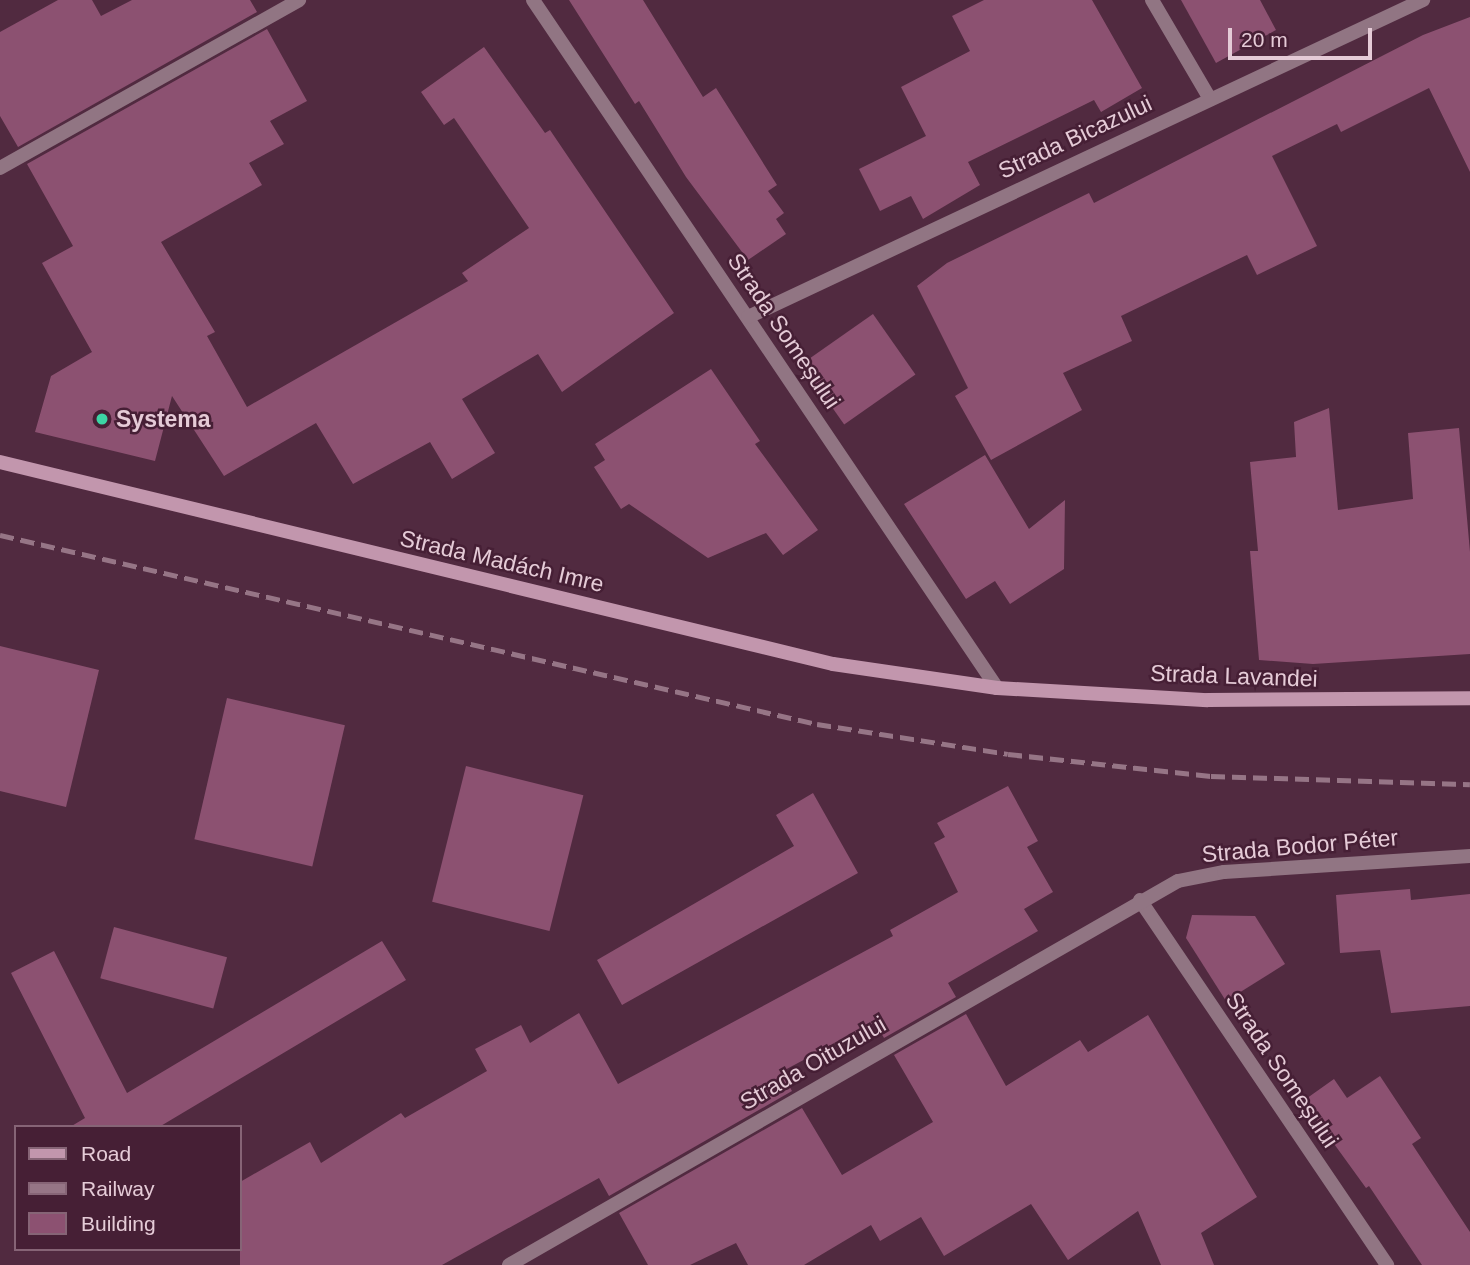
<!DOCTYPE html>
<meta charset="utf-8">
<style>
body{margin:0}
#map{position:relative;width:1470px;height:1265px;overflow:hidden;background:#512a40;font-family:Helvetica,sans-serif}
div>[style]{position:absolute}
.building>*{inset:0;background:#8c5171;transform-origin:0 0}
.street>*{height:14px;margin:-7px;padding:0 7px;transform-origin:7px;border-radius:7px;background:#917583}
.secondary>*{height:14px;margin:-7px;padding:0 7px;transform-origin:7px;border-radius:7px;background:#c296ad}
.rail>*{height:5px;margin-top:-2.5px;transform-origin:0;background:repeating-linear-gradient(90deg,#967586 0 14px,transparent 0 21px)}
.dots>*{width:19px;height:19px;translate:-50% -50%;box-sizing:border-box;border:4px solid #461f35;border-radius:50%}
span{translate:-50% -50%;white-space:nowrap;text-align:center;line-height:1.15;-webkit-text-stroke:5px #461f35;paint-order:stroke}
.street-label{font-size:23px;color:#e5cbd7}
.poi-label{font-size:23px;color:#e5cbd7;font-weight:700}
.left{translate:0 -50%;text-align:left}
.legend{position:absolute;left:14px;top:1125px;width:228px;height:126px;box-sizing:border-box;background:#461f35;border:2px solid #866476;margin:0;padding:9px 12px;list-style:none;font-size:21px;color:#e5cbd7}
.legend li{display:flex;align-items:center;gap:14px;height:35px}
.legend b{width:35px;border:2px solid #866476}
.scale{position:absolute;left:1228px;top:28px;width:144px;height:32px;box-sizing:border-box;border:4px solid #e5cbd7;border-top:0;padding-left:9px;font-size:21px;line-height:24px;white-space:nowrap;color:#e5cbd7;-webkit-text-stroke:5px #461f35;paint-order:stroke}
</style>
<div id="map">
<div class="building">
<div style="clip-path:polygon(58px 0,92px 0,101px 16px,132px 0,250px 0,257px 12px,18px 147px,0 116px,0 32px)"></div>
<div style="clip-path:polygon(569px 0,643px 0,703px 97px,716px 88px,777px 185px,768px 191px,784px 213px,776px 219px,786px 234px,748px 260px,686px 177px,639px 101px,635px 104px)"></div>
<div style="clip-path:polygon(984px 0,1092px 0,1142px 88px,1101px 112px,1094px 100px,968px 162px,980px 185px,923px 219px,911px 196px,880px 211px,859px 169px,926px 136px,901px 87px,970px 51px,952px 16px)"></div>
<div style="clip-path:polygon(1181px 0,1260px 0,1276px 30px,1216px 63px)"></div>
<div style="clip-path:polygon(1470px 17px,1470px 172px,1429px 88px,1341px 132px,1337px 124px,1272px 156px,1317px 246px,1257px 275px,1247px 255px,1121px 316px,1132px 341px,1063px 373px,1082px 410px,991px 460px,955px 396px,968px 388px,917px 286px,947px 263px,1089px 193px,1094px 203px,1423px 35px)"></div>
<div style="clip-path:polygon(267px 29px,307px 101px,270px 121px,284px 144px,249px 163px,262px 185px,161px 242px,215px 332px,207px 336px,247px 407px,468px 281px,462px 273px,529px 228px,454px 118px,444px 125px,421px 92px,484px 47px,545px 133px,550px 130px,674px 313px,562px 392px,538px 354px,462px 399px,495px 453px,452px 479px,430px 442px,353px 484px,316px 423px,224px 476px,172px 396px,155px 461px,35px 432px,51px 376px,92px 352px,42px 263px,73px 246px,27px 164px)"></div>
<div style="left:873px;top:314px;width:74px;height:87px;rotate:55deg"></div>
<div style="clip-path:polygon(711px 369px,760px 441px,755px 444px,818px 530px,783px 555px,766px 533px,708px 558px,629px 504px,621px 509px,594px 467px,605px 460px,595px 444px)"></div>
<div style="clip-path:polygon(1329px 408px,1338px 510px,1413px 499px,1408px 433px,1459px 428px,1470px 552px,1470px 654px,1313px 664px,1259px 660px,1250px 551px,1258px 551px,1250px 462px,1296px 457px,1294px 422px)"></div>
<div style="clip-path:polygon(985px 455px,1029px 529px,1065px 500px,1064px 569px,1010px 604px,995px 581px,966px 599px,904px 504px)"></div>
<div style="clip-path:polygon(0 646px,99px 670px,66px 807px,0 791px)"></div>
<div style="left:227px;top:698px;width:121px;height:145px;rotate:13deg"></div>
<div style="left:466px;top:766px;width:121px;height:140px;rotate:14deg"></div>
<div style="clip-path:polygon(1008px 786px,1038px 841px,1027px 847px,1053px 892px,1024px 909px,1038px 931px,948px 983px,956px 997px,884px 1038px,875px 1022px,781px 1072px,792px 1091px,609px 1196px,599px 1178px,442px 1265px,240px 1265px,240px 1182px,310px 1142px,321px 1163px,401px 1113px,405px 1118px,487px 1071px,475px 1049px,521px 1025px,530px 1043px,579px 1013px,618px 1084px,893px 936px,890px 930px,958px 892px,934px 843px,945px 837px,937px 823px)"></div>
<div style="clip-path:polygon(813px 793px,858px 873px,622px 1005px,597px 960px,794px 846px,776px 815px)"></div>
<div style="clip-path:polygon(1410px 889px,1411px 900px,1470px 894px,1470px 1006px,1391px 1013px,1380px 950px,1340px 953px,1336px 895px)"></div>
<div style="clip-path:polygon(1192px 915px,1255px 916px,1285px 964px,1226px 1001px,1186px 938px)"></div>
<div style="left:114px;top:927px;width:117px;height:53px;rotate:15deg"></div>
<div style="clip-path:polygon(382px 941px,406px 980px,159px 1127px,70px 1127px,85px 1118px,11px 973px,54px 951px,127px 1093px)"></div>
<div style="clip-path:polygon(966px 1014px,1006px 1086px,1080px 1040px,1088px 1052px,1148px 1015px,1257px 1197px,1201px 1233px,1214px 1265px,1161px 1265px,1138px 1211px,1068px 1260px,1031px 1204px,944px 1256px,921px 1217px,880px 1241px,871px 1225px,804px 1265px,748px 1265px,736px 1243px,690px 1265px,648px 1265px,619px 1213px,802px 1108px,842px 1175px,933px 1122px,894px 1055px)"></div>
<div style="clip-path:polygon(1380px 1076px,1421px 1138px,1412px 1144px,1470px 1232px,1470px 1265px,1422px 1265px,1369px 1186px,1366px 1188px,1303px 1101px,1334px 1079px,1347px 1098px)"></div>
</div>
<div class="street">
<div style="left:533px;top:0;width:830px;rotate:56deg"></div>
<div style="left:1152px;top:0;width:115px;rotate:59.6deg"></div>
<div style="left:0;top:168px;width:343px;rotate:-29.3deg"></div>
<div style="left:748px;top:317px;width:746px;rotate:-25.16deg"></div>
<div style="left:1140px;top:900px;width:441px;rotate:55.9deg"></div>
<div style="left:509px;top:1265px;width:771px;rotate:-29.86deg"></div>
<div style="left:1178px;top:881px;width:47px;rotate:-11.1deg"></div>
<div style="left:1224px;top:872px;width:247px;rotate:-3.7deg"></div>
</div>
<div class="secondary">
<div style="left:0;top:462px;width:857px;rotate:13.63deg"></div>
<div style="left:833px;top:664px;width:166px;rotate:8.3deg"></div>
<div style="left:997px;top:688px;width:211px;rotate:3.3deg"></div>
<div style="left:1208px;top:700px;width:262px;rotate:-0.4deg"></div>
</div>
<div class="rail">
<div style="left:0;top:535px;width:839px;rotate:13.03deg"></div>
<div style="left:817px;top:724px;width:193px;rotate:8.9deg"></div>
<div style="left:1008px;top:754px;width:204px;rotate:6.2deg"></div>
<div style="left:1211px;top:776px;width:259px;rotate:1.8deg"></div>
</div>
<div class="dots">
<div style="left:102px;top:419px;background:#3cd4a4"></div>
</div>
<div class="street-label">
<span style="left:1075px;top:137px;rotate:-25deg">Strada Bicazului</span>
<span style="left:784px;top:331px;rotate:56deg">Strada Someșului</span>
<span style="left:502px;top:561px;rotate:13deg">Strada Madách Imre</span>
<span style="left:1234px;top:676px;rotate:2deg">Strada Lavandei</span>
<span style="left:1300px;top:846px;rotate:-5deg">Strada Bodor Péter</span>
<span style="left:813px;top:1063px;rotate:-30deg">Strada Oituzului</span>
<span style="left:1282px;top:1070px;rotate:56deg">Strada Someșului</span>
</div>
<div class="poi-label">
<span class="left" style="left:116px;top:419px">Systema</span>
</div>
<ul class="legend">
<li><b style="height:9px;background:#c296ad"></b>Road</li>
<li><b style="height:9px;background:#967586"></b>Railway</li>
<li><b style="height:19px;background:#8c5171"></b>Building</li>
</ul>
<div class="scale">20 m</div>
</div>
